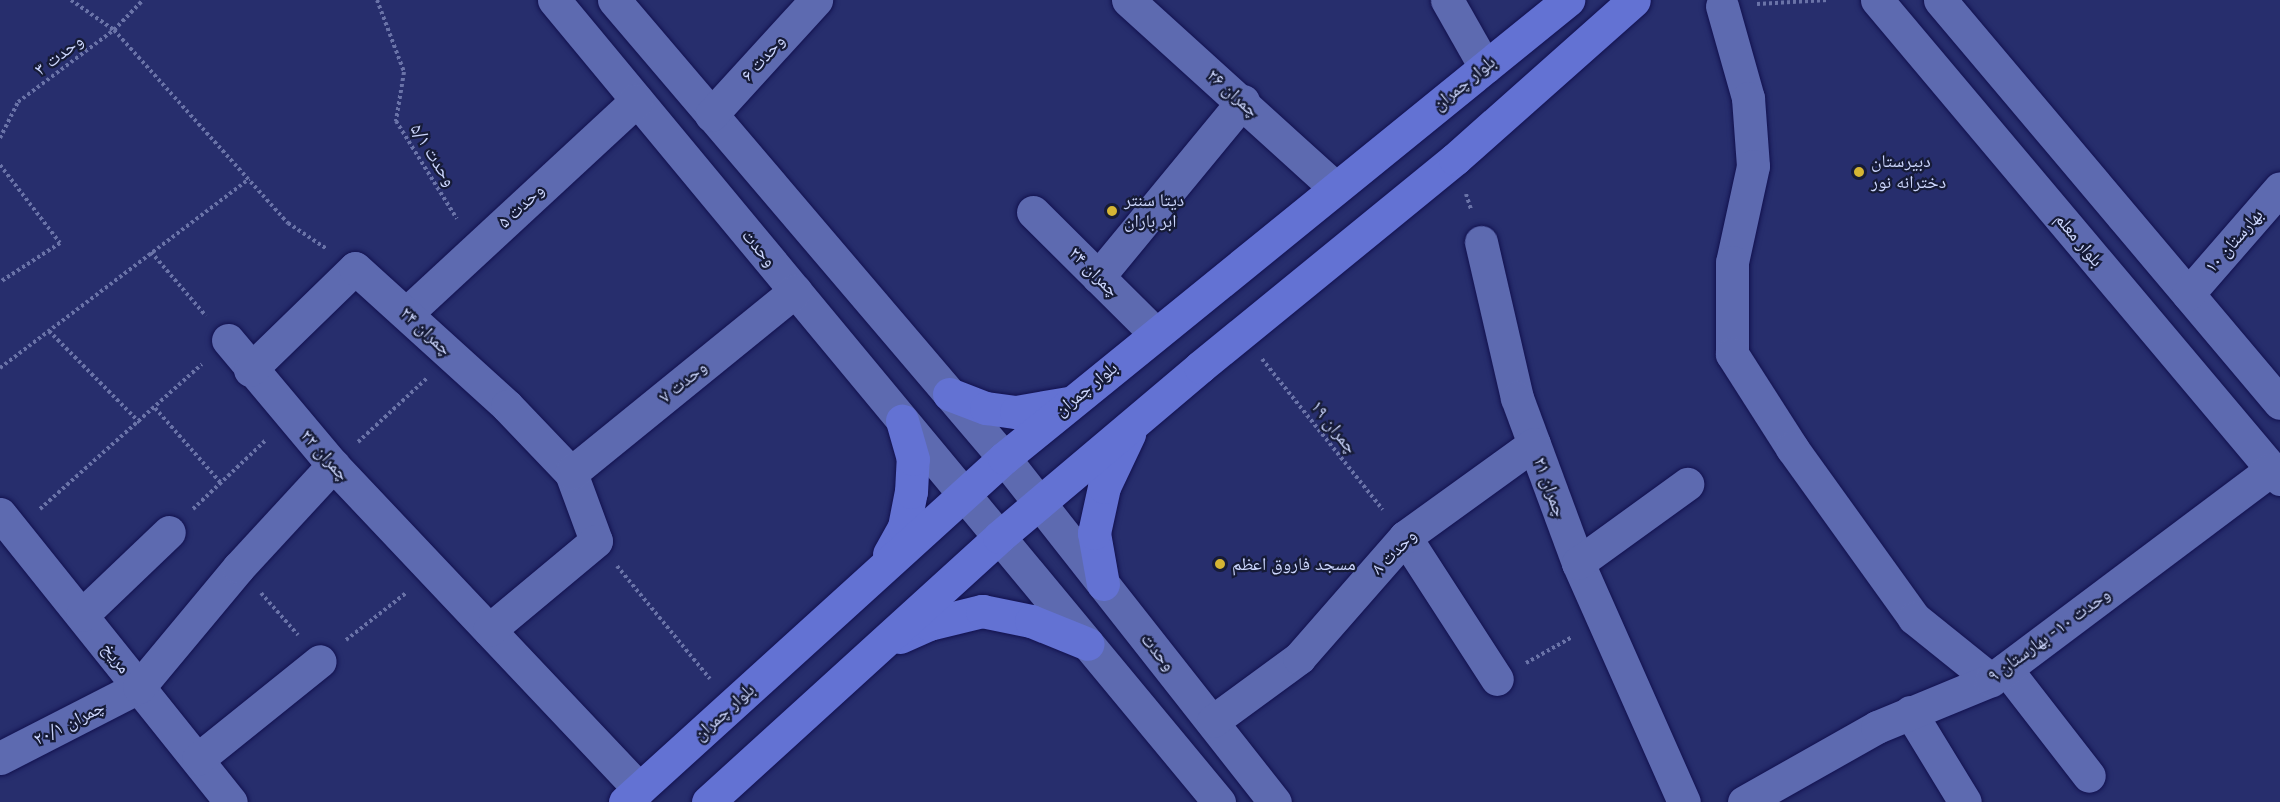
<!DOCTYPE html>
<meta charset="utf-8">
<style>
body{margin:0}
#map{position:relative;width:2280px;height:802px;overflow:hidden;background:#272e6d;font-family:"PT Sans","Noto Naskh Arabic",sans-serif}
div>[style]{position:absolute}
.path>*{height:4px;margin-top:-2px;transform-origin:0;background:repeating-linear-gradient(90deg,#6a73a8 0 3px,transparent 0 6px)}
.roads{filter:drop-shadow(0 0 2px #12114f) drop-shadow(0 0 2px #12114f)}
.minor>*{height:33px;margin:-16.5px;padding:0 16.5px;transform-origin:16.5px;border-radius:16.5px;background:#5d6ab0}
.major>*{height:33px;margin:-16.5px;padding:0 16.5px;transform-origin:16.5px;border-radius:16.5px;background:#6372d3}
.dots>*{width:16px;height:16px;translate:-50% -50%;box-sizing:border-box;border:3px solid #161b37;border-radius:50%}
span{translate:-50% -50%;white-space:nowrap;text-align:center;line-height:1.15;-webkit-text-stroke:4.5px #161b37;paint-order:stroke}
.street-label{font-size:18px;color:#cdd7fe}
.poi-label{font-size:18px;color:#cdd7fe}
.left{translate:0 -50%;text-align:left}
</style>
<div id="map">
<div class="path">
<div style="left:71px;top:0;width:52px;rotate:34.9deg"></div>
<div style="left:114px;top:30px;width:260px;rotate:48deg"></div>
<div style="left:288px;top:223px;width:47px;rotate:33.7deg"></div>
<div style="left:377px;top:0;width:77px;rotate:69.4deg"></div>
<div style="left:404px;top:72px;width:50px;rotate:99.3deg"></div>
<div style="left:396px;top:121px;width:115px;rotate:58.1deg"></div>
<div style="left:1757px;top:4px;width:71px;rotate:-3.2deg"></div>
<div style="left:0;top:138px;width:40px;rotate:-63.4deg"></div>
<div style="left:18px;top:102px;width:120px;rotate:-36.9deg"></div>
<div style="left:114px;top:30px;width:42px;rotate:-46deg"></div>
<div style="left:0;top:165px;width:98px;rotate:52.4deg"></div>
<div style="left:60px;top:243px;width:72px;rotate:147deg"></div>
<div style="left:1466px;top:194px;width:16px;rotate:72deg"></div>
<div style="left:151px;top:252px;width:84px;rotate:49.3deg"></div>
<div style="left:49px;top:331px;width:129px;rotate:45.3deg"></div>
<div style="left:1262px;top:359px;width:193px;rotate:51.3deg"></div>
<div style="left:0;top:368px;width:313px;rotate:-37.2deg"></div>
<div style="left:155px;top:408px;width:100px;rotate:48.7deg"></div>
<div style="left:358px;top:442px;width:94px;rotate:-42.8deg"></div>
<div style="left:40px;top:509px;width:217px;rotate:-41.8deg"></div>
<div style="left:193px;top:509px;width:100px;rotate:-43.4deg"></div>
<div style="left:617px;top:566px;width:146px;rotate:50.5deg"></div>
<div style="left:261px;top:593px;width:56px;rotate:48.6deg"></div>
<div style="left:346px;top:640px;width:76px;rotate:-38.1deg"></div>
<div style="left:1526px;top:663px;width:53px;rotate:-29.5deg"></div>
</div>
<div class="roads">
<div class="minor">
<div style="left:554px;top:0;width:1042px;rotate:50.34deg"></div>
<div style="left:614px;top:0;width:602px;rotate:49.58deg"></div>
<div style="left:1004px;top:458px;width:438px;rotate:51.8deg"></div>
<div style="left:1128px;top:0;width:280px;rotate:42.2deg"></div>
<div style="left:1447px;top:0;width:77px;rotate:60.4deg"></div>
<div style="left:1877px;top:0;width:626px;rotate:49.92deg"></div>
<div style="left:1940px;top:0;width:527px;rotate:49.85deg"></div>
<div style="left:1722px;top:6px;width:96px;rotate:74.2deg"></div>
<div style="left:1748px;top:98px;width:68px;rotate:85.8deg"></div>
<div style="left:1753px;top:166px;width:98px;rotate:102.3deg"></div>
<div style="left:1732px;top:262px;width:92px;rotate:90deg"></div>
<div style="left:1732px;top:354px;width:112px;rotate:57.4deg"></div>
<div style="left:1792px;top:448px;width:209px;rotate:54.3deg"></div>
<div style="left:1914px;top:618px;width:99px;rotate:38.8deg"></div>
<div style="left:711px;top:115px;width:156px;rotate:-47.6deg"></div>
<div style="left:1033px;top:212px;width:172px;rotate:44.8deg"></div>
<div style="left:1481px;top:242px;width:160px;rotate:77deg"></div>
<div style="left:1517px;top:398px;width:176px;rotate:69.7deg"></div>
<div style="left:1578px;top:563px;width:261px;rotate:66.1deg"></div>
<div style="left:1098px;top:277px;width:228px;rotate:-50.5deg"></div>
<div style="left:2188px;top:294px;width:140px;rotate:-49deg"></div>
<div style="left:407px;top:313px;width:313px;rotate:-42.8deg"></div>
<div style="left:228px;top:340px;width:163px;rotate:50deg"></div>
<div style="left:333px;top:465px;width:446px;rotate:46.6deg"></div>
<div style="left:250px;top:370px;width:146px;rotate:-44.2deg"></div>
<div style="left:355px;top:268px;width:205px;rotate:42.2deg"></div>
<div style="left:507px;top:406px;width:93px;rotate:46.3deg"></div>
<div style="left:571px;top:473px;width:72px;rotate:69.8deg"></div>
<div style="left:596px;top:541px;width:139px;rotate:140.2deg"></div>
<div style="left:571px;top:473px;width:289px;rotate:-39.1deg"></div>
<div style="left:0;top:514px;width:369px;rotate:51.3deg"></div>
<div style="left:1405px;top:537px;width:169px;rotate:57.1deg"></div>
<div style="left:1578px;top:563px;width:135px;rotate:-35.9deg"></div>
<div style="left:82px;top:615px;width:120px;rotate:-43.7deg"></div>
<div style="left:2006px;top:669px;width:135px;rotate:52.2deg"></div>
<div style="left:1910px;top:712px;width:105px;rotate:58.6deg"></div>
<div style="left:1213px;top:721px;width:107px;rotate:-36.2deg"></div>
<div style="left:1299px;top:658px;width:161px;rotate:-48.8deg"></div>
<div style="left:1405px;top:537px;width:159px;rotate:-35.8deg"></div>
<div style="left:0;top:758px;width:156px;rotate:-27.1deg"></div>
<div style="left:139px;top:687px;width:156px;rotate:-50.2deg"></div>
<div style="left:239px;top:567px;width:139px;rotate:-47.3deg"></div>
<div style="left:198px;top:759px;width:156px;rotate:-38.8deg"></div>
<div style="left:1744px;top:802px;width:153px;rotate:-29.4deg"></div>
<div style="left:1877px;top:727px;width:123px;rotate:-22.4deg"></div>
<div style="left:1991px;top:680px;width:351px;rotate:-36.9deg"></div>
</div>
<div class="major">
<div style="left:949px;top:394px;width:40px;rotate:21deg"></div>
<div style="left:986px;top:408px;width:30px;rotate:8deg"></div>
<div style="left:1016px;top:412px;width:53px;rotate:-9.8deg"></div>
<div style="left:889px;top:554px;width:31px;rotate:-61deg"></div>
<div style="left:904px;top:527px;width:36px;rotate:-79deg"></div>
<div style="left:911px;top:492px;width:33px;rotate:-87deg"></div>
<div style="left:913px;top:459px;width:40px;rotate:-106deg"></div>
<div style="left:1103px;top:584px;width:52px;rotate:-100deg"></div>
<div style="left:1094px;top:533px;width:47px;rotate:-77.7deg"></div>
<div style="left:1104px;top:487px;width:59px;rotate:-64.7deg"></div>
<div style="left:900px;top:637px;width:32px;rotate:-24deg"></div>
<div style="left:929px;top:624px;width:55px;rotate:-13.8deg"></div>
<div style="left:982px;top:611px;width:50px;rotate:11.5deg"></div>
<div style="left:1031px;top:621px;width:61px;rotate:22deg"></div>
<div style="left:625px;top:802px;width:512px;rotate:-42.23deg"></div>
<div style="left:1004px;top:458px;width:727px;rotate:-39.08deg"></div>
<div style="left:708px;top:802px;width:394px;rotate:-42.3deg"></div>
<div style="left:999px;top:537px;width:263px;rotate:-40.2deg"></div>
<div style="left:1200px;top:367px;width:329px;rotate:-39.2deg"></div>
<div style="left:1455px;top:159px;width:239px;rotate:-41.6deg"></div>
</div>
</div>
<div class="dots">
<div style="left:1859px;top:172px;background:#d5b534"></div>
<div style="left:1112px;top:211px;background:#d5b534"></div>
<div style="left:1220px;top:564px;background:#d5b534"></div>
</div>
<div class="street-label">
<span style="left:59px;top:55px;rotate:-37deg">وحدت ۳</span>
<span style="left:763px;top:58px;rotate:-48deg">وحدت ۶</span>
<span style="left:1464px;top:83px;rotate:-39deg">بلوار چمران</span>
<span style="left:1233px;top:93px;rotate:42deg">چمران ۲۶</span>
<span style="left:433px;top:155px;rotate:58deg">وحدت ۵/۱</span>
<span style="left:521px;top:206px;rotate:-43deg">وحدت ۵</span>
<span style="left:2079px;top:240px;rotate:50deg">بلوار معلم</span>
<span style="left:2234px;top:241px;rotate:-49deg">بهارستان ۱۰</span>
<span style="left:759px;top:248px;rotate:50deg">وحدت</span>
<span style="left:1094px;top:272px;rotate:45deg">چمران ۲۴</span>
<span style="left:426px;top:331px;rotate:43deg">چمران ۲۴</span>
<span style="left:683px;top:382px;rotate:-39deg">وحدت ۷</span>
<span style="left:1086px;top:389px;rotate:-39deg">بلوار چمران</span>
<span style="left:1334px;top:427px;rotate:51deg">چمران ۱۹</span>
<span style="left:325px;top:455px;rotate:48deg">چمران ۲۲</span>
<span style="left:1550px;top:487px;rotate:70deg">چمران ۲۱</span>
<span style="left:1394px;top:552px;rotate:-45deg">وحدت ۸</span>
<span style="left:2049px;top:635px;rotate:-36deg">وحدت ۱۰ - بهارستان ۹</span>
<span style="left:1158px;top:652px;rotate:51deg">وحدت</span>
<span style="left:116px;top:658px;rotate:52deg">مریخ</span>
<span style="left:724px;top:712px;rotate:-42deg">بلوار چمران</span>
<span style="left:69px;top:723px;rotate:-27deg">چمران ۲۰/۱</span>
</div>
<div class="poi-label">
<span class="left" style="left:1871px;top:172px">دبیرستان<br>دخترانه نور</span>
<span class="left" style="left:1124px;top:211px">دیتا سنتر<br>ابر باران</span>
<span class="left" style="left:1232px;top:564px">مسجد فاروق اعظم</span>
</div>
</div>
